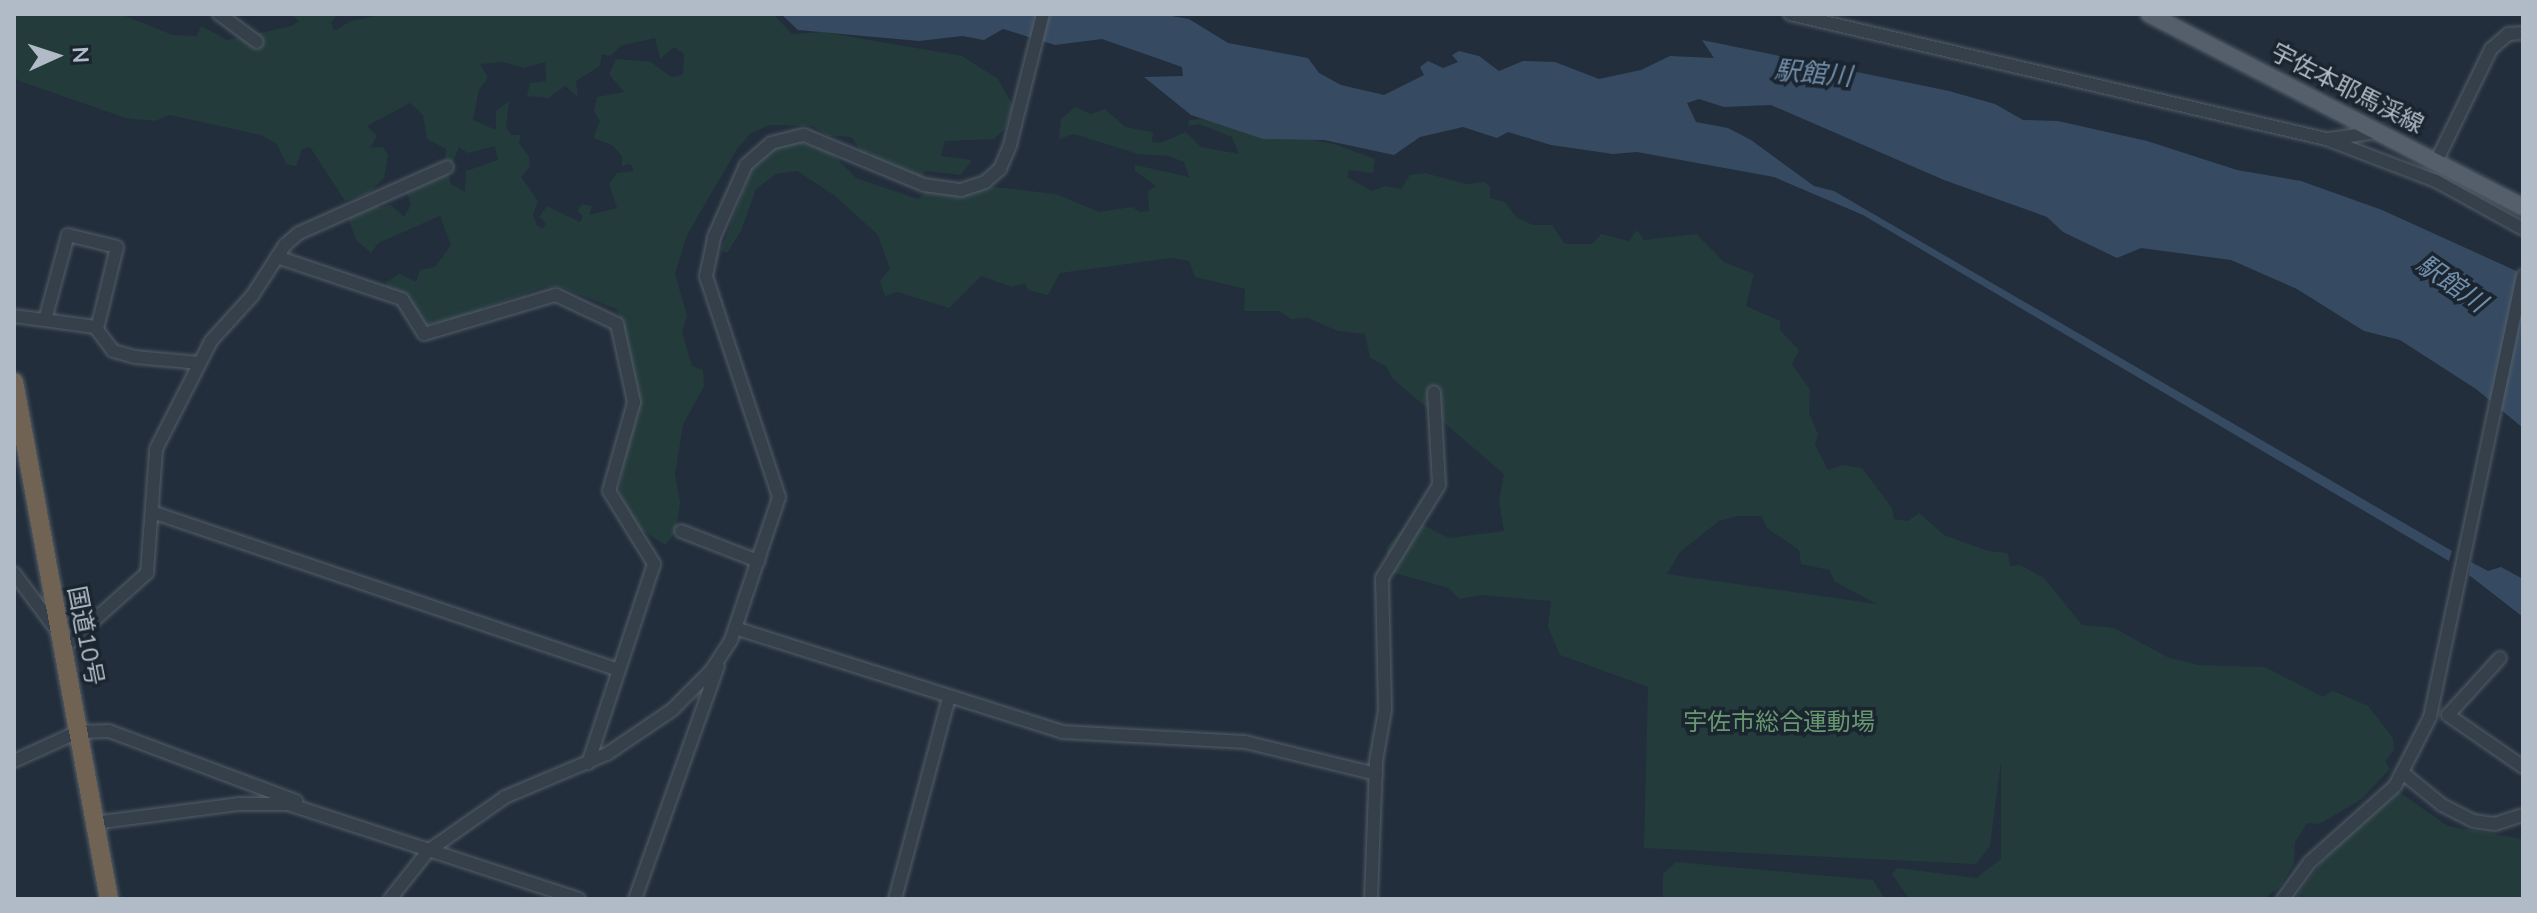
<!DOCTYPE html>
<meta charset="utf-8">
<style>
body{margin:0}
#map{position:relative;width:2537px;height:913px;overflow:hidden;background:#222e3b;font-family:"Nunito Sans","Noto Sans JP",sans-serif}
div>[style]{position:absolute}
.green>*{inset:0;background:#243b3c}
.water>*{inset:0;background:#364b62}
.roads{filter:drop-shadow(0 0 2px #545e69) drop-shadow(0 0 2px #545e69)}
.minor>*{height:12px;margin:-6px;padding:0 6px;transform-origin:6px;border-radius:6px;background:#36404b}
.major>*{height:16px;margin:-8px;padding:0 8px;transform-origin:8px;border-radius:8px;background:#545f6b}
.highway>*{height:18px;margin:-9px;padding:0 9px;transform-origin:9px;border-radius:9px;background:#716353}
span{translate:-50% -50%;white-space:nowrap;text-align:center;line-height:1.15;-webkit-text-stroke:7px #1b2530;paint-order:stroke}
.street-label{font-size:24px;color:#b1bbc7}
.park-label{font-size:24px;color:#689870}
.water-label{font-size:26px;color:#718eaa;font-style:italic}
.frame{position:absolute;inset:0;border:16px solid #b1bbc7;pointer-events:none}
.north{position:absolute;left:16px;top:16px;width:80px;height:80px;-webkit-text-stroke:6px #1b2530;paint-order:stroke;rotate:87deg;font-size:22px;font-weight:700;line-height:32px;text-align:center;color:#b1bbc7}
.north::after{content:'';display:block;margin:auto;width:28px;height:36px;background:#b1bbc7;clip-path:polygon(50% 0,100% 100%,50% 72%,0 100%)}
</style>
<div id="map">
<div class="green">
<div style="clip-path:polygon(evenodd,14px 14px,120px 14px,173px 35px,197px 36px,201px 26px,227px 40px,292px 26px,299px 21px,291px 14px,338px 14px,331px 22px,334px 31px,351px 21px,385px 14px,773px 14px,792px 34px,823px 32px,962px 56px,998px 79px,1013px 106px,1005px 129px,994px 139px,945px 141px,941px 156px,972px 160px,961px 175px,925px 171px,920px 181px,874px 159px,870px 152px,863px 154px,851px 137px,829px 136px,812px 126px,770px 125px,751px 133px,737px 149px,687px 235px,675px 274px,687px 315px,682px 332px,692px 366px,703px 370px,704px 386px,683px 425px,675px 474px,680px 502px,676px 532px,665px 545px,637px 527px,619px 491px,637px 385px,623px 351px,625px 329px,616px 309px,560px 287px,545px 287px,483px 308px,476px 317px,425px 324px,408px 297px,389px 292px,386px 282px,400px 274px,416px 282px,420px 270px,435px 267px,451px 245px,440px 216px,378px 243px,371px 253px,356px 240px,348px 217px,378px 201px,378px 208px,391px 205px,404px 217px,411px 205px,406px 190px,448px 173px,451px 184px,465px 192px,466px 171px,498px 160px,495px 146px,468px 153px,459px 147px,453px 162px,445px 164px,446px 149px,427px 139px,423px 115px,410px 103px,367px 126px,377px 136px,370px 148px,383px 147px,388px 155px,384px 178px,369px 193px,345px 201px,310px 147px,302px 149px,296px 166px,286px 164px,277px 144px,261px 135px,170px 115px,155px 121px,126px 118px,19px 81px,14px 77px,14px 14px,655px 38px,660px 59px,674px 47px,684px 54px,683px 75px,671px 77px,651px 62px,616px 59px,609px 74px,624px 92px,597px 97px,594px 111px,600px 121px,593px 138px,612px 145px,622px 156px,622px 166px,630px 164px,634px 171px,617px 173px,609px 184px,617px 208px,589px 215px,592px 206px,582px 204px,577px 211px,583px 216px,580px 222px,547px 206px,539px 217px,546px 223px,543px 228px,537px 226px,533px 214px,538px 201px,521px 177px,530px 167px,529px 157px,519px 143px,521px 135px,511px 135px,506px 127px,509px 101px,496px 111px,496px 130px,473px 120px,479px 90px,488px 78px,480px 64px,503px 62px,524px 68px,545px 62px,546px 81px,530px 83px,527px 96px,548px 98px,565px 86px,578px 97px,576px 81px,600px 66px,602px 54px,611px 56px,620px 46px,655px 38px)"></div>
<div style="clip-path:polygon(evenodd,1075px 107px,1091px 114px,1105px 109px,1125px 127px,1153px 132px,1152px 142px,1160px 143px,1186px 132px,1201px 147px,1239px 154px,1232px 137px,1199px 124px,1188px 126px,1189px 120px,1201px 119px,1334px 144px,1375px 159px,1373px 173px,1349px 170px,1347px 177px,1372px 191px,1385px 186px,1401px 189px,1410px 175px,1425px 173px,1466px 184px,1484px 182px,1490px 186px,1490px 198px,1505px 202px,1517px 218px,1533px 225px,1552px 225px,1565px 244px,1592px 244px,1601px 234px,1629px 241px,1637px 230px,1644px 240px,1696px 234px,1724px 262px,1754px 274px,1746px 306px,1780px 321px,1780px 330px,1799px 350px,1792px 364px,1810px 390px,1809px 413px,1818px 434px,1815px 445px,1828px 470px,1843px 465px,1862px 468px,1892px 508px,1894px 519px,1908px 521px,1919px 513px,1944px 535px,1988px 551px,2008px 553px,2010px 566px,2020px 565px,2044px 578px,2082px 625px,2114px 628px,2167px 657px,2198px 665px,2265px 667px,2323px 697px,2333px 691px,2368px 706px,2393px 738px,2394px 750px,2385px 761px,2390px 769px,2362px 799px,2319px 824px,2307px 823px,2295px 842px,2294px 864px,2279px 888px,2263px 899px,1909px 899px,1892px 874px,1897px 868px,1976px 878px,2001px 859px,2001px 761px,1990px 846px,1976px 864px,1644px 848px,1648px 687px,1560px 655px,1548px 627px,1551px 601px,1482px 595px,1459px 599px,1449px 588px,1387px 571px,1387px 547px,1407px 524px,1417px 522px,1449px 538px,1504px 531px,1499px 501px,1504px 474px,1392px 378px,1387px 367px,1370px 358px,1365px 334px,1338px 331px,1308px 318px,1291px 319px,1279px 311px,1244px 311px,1245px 289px,1195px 277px,1189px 261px,1171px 258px,1060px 273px,1048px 295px,1028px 290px,1025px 283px,1012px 287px,981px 276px,949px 308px,897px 292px,885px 296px,880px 281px,890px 269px,878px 235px,834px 195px,797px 171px,776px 174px,756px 189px,741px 231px,727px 253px,721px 250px,755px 160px,756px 165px,768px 147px,798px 142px,829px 151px,856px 178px,918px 199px,935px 183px,978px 185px,1056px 194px,1099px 212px,1132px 207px,1140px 212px,1149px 211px,1148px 191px,1156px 186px,1135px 171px,1135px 165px,1189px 177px,1184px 162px,1168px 156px,1138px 154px,1074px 134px,1059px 139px,1061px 119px,1075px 107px,1738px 516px,1762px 516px,1767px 528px,1799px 550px,1801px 564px,1829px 570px,1835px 582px,1877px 604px,1667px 574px,1680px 552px,1719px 521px,1738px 516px)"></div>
<div style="clip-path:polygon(2399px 792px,2448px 826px,2523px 839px,2523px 899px,2294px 899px,2332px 848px)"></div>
<div style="clip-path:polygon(1676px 862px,1873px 880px,1885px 899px,1663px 899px,1663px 874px)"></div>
</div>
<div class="water">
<div style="clip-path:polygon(781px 14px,1160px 14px,1189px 19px,1228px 43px,1308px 58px,1319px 73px,1341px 85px,1384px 95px,1424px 75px,1420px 67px,1428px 61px,1443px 68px,1458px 62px,1452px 55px,1459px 51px,1479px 56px,1499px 71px,1523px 61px,1555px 62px,1599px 79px,1641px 70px,1670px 56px,1714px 58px,1702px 40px,1949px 91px,1995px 104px,2023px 120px,2058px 121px,2147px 141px,2237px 170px,2301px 181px,2382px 210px,2523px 274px,2523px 428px,2476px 389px,2400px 340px,2364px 331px,2297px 289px,2231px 260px,2141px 248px,2117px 258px,2063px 232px,2047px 217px,1944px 180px,1771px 105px,1724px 107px,1699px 99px,1687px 103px,1696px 122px,1728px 128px,1751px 140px,1814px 186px,1834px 191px,2452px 551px,2449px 561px,1863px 215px,1774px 177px,1637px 152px,1613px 154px,1551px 145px,1508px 132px,1497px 138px,1463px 127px,1420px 137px,1394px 155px,1324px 140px,1263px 139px,1191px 115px,1144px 77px,1183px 76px,1182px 67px,1102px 39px,1055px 45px,1003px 29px,984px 40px,962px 36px,919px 41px,798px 30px)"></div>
<div style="clip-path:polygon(2471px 562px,2488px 571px,2501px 567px,2523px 579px,2523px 617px,2469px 575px)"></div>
</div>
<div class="roads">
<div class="minor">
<div style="left:219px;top:14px;width:47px;rotate:36.4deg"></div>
<div style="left:1790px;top:14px;width:550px;rotate:13.13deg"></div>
<div style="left:2326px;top:139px;width:118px;rotate:20.9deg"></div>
<div style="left:2436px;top:181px;width:99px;rotate:28.9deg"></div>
<div style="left:2329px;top:139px;width:49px;rotate:-8.1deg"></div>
<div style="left:2436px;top:162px;width:126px;rotate:-64deg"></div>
<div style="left:2491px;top:49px;width:23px;rotate:-41deg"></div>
<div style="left:2508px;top:34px;width:15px;rotate:-4deg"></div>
<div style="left:277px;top:257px;width:132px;rotate:18.6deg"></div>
<div style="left:402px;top:299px;width:41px;rotate:57.8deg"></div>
<div style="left:424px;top:334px;width:138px;rotate:-16.5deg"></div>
<div style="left:556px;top:295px;width:68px;rotate:25.4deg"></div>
<div style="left:617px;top:324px;width:80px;rotate:77.7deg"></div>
<div style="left:634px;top:402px;width:92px;rotate:105.7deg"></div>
<div style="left:609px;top:491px;width:86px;rotate:58.3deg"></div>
<div style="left:654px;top:564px;width:210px;rotate:108.3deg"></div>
<div style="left:14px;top:316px;width:82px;rotate:7.7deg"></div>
<div style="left:95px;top:327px;width:30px;rotate:53deg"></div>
<div style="left:113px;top:351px;width:23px;rotate:15deg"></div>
<div style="left:135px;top:357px;width:65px;rotate:5.3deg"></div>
<div style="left:45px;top:320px;width:88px;rotate:-74.9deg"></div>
<div style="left:68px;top:235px;width:50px;rotate:13.8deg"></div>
<div style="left:117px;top:247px;width:84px;rotate:103.7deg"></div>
<div style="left:155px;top:513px;width:489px;rotate:18.7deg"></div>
<div style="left:681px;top:531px;width:83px;rotate:21.3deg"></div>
<div style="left:14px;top:573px;width:74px;rotate:53.3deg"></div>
<div style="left:735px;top:628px;width:343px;rotate:17.6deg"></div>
<div style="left:1062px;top:732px;width:183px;rotate:3.1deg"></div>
<div style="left:1245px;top:742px;width:135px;rotate:13.7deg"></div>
<div style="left:63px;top:648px;width:113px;rotate:-41.8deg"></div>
<div style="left:147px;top:573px;width:124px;rotate:-85.8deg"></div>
<div style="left:156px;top:449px;width:121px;rotate:-63deg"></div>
<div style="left:211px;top:341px;width:61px;rotate:-47.7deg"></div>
<div style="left:252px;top:296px;width:61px;rotate:-57.1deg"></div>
<div style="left:285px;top:245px;width:18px;rotate:-41deg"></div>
<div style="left:299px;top:233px;width:162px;rotate:-24deg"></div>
<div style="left:2500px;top:658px;width:77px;rotate:132.4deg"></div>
<div style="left:2448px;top:715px;width:91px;rotate:34.7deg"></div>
<div style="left:14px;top:761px;width:70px;rotate:-24.4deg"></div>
<div style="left:78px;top:732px;width:31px;rotate:-2deg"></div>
<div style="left:109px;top:731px;width:200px;rotate:20.5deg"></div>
<div style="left:2404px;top:774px;width:49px;rotate:39.2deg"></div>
<div style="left:2442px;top:805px;width:35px;rotate:27deg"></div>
<div style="left:2473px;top:821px;width:22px;rotate:8deg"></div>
<div style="left:2495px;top:824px;width:29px;rotate:-18deg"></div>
<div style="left:94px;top:823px;width:145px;rotate:-7.5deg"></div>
<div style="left:238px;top:804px;width:50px"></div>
<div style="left:288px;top:804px;width:306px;rotate:18.1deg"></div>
<div style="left:390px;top:899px;width:61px;rotate:-51.6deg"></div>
<div style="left:428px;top:851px;width:94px;rotate:-35deg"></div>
<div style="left:505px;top:797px;width:111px;rotate:-22.9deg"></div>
<div style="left:607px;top:754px;width:78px;rotate:-34.1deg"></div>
<div style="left:672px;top:710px;width:55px;rotate:-45deg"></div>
<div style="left:711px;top:671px;width:37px;rotate:-57deg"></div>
<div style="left:731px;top:640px;width:151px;rotate:-71.4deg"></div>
<div style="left:779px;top:497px;width:233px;rotate:-108.3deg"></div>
<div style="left:706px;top:276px;width:40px;rotate:-78deg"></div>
<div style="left:714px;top:237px;width:79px;rotate:-66deg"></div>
<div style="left:746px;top:165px;width:33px;rotate:-41deg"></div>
<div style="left:771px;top:143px;width:34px;rotate:-14deg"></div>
<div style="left:804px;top:135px;width:130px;rotate:22.6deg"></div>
<div style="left:924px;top:185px;width:37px;rotate:8deg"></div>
<div style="left:961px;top:190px;width:25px;rotate:-18deg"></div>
<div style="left:985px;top:182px;width:20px;rotate:-41deg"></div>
<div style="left:1000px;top:169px;width:26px;rotate:-67deg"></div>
<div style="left:1010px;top:145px;width:135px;rotate:-75.9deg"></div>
<div style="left:635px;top:899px;width:247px;rotate:-70.4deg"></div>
<div style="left:895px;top:899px;width:208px;rotate:-75deg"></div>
<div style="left:1371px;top:899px;width:138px;rotate:-87.9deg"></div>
<div style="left:1376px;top:761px;width:52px;rotate:-80deg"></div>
<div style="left:1385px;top:710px;width:132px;rotate:-91.3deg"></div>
<div style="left:1382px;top:578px;width:109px;rotate:-58.5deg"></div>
<div style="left:1439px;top:485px;width:93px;rotate:-93.1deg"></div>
<div style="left:2283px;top:899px;width:46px;rotate:-53.9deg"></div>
<div style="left:2310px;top:862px;width:114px;rotate:-41.8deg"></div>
<div style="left:2395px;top:786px;width:77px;rotate:-63.1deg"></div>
<div style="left:2430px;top:717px;width:451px;rotate:-78.1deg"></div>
</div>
<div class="major">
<div style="left:2149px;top:14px;width:421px;rotate:27.3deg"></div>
</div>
<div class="highway">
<div style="left:14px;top:382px;width:526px;rotate:79.59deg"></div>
</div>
</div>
<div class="street-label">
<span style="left:2347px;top:89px;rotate:27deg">宇佐本耶馬渓線</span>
<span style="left:85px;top:636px;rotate:79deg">国道10号</span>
</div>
<div class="park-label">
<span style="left:1779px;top:723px">宇佐市総合運動場</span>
</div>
<div class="water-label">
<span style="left:1813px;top:74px;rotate:5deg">駅館川</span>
<span style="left:2451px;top:284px;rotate:35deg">駅館川</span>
</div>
<div class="frame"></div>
<div class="north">N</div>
</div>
